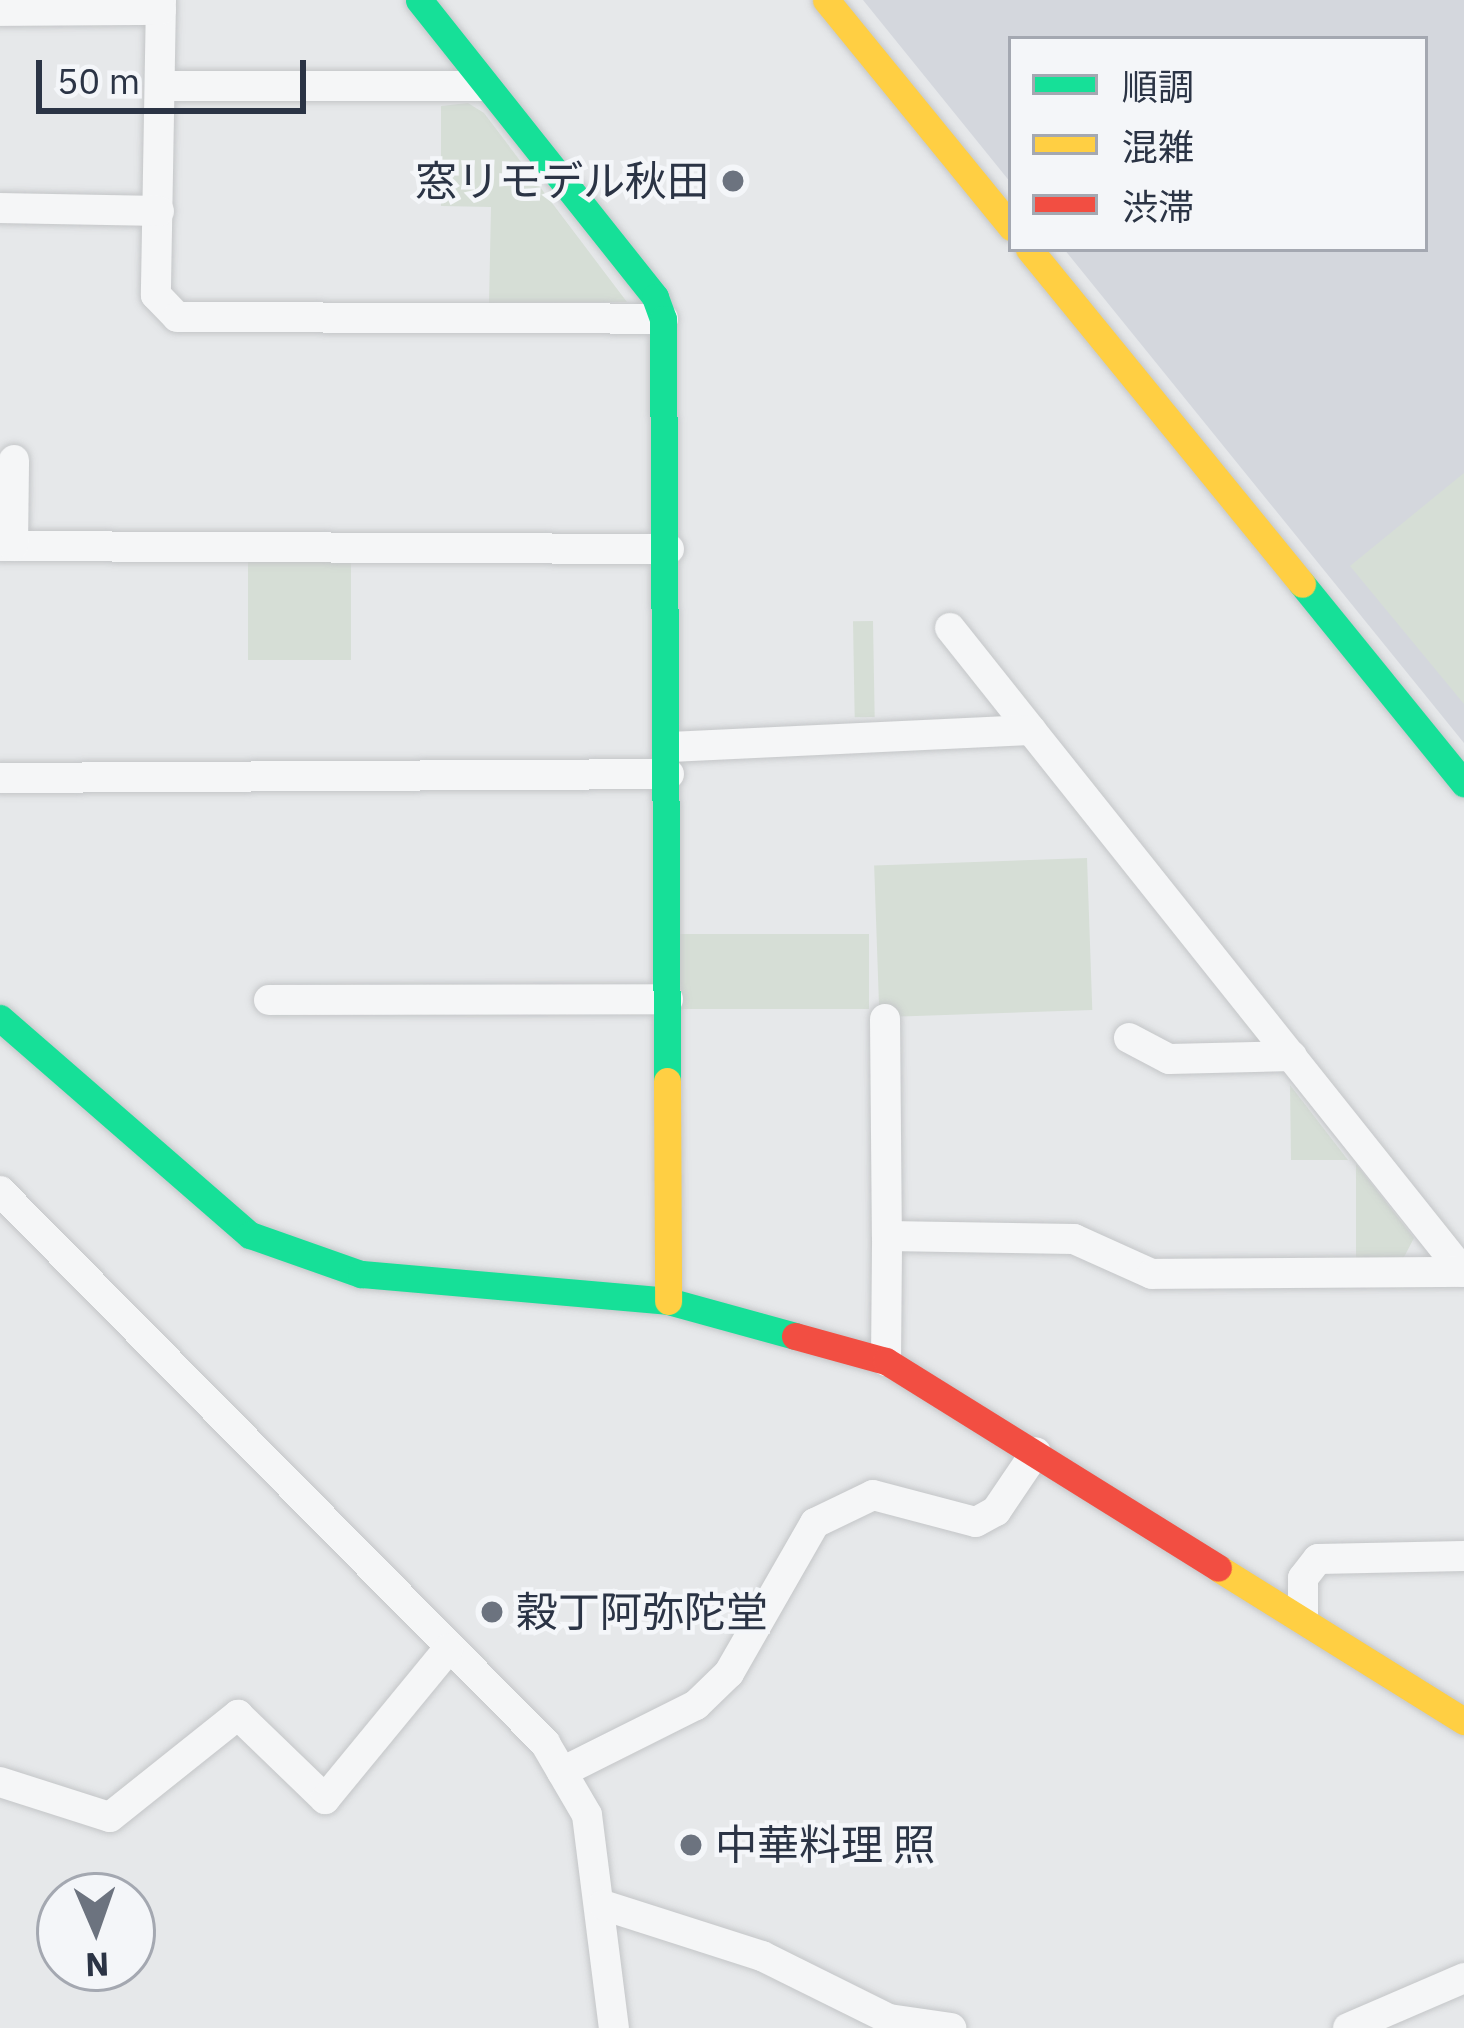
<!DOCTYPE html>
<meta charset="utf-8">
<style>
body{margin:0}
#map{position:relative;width:1464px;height:2028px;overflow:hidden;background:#e6e8ea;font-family:"IBM Plex Sans","Noto Sans JP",sans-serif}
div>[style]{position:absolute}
.built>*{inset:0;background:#d4d7dd}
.green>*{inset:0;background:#d6ded6;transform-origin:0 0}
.roads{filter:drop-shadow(0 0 3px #c4c6c8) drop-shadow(0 0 3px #c4c6c8)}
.street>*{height:30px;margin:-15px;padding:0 15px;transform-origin:15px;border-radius:15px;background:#f5f6f7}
.fast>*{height:27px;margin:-13.5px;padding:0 13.5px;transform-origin:13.5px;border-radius:13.5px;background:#16e098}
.slow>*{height:27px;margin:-13.5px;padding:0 13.5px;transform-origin:13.5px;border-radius:13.5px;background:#ffcf43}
.jam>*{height:27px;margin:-13.5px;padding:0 13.5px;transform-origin:13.5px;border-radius:13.5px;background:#f24e42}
.dots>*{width:33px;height:33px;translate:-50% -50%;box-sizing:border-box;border:6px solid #f4f6f9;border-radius:50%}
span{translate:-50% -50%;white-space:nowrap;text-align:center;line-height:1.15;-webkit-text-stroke:9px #f4f6f9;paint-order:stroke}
.poi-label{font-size:42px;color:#2b3445}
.right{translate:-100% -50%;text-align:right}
.left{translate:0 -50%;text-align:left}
.legend{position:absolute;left:1008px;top:36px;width:420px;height:216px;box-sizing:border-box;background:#f4f6f9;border:3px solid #a4a8b1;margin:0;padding:15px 21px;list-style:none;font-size:36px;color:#2b3445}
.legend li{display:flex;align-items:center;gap:24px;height:60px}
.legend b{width:60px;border:3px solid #a4a8b1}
.north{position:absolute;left:36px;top:1872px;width:120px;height:120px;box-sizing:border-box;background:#f4f6f9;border:3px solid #a4a8b1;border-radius:50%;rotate:178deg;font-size:33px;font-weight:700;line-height:48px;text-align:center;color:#2b3445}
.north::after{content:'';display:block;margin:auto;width:42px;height:54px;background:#6c737f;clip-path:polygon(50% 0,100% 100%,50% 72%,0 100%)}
.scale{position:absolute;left:36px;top:60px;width:270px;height:54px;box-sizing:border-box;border:6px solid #2b3445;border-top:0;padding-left:15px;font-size:36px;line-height:42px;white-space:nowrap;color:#2b3445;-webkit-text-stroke:9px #f4f6f9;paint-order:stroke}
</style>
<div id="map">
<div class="built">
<div style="clip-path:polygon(863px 0,1464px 0,1464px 743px,1064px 249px,1425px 249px,1425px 39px,1011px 39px,1011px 183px)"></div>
</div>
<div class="green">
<div style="clip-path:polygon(468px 103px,484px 113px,627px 302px,489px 303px,491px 207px,441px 206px,441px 106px)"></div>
<div style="clip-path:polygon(1464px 473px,1464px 704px,1350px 566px)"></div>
<div style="left:248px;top:561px;width:103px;height:99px"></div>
<div style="left:873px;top:621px;width:96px;height:20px;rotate:89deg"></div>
<div style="left:1087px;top:858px;width:152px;height:213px;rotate:88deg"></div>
<div style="left:679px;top:934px;width:190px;height:75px"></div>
<div style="clip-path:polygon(1290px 1085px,1348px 1160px,1291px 1160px)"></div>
<div style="clip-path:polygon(1356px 1164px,1414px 1238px,1403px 1259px,1356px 1259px)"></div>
</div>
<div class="roads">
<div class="street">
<div style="left:161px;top:0;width:295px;rotate:91deg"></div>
<div style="left:156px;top:295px;width:30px;rotate:46deg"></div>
<div style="left:177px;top:317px;width:486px;rotate:0.2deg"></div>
<div style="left:0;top:11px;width:161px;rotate:-0.4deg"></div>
<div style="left:160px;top:86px;width:324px"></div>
<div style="left:0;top:208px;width:159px;rotate:1.1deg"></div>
<div style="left:0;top:546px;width:669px;rotate:0.26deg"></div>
<div style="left:13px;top:546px;width:86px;rotate:-89.3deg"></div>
<div style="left:950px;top:628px;width:130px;rotate:51.5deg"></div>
<div style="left:669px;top:747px;width:362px;rotate:-2.7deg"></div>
<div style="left:1031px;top:730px;width:693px;rotate:51.44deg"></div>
<div style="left:0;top:778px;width:669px;rotate:-0.34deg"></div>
<div style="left:269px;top:1000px;width:399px;rotate:-0.1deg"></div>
<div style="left:885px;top:1019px;width:217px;rotate:89.5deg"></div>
<div style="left:1129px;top:1038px;width:45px;rotate:27.7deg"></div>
<div style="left:1169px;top:1059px;width:123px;rotate:-1.4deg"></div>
<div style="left:0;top:1191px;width:776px;rotate:45.37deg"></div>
<div style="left:545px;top:1743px;width:83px;rotate:59.7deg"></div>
<div style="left:587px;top:1815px;width:215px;rotate:82.8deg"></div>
<div style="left:886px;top:1361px;width:125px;rotate:-89.5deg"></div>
<div style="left:887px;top:1236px;width:187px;rotate:0.9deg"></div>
<div style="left:1074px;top:1239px;width:85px;rotate:24.2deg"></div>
<div style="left:1152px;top:1274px;width:312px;rotate:-0.4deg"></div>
<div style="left:1303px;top:1615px;width:37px;rotate:-90deg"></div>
<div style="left:1303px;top:1578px;width:24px;rotate:-52deg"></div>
<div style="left:1318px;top:1559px;width:146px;rotate:-1.2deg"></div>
<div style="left:562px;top:1772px;width:150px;rotate:-26.6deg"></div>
<div style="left:696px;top:1705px;width:46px;rotate:-44.1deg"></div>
<div style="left:729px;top:1673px;width:173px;rotate:-60.2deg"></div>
<div style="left:815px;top:1523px;width:64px;rotate:-25.8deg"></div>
<div style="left:873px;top:1495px;width:106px;rotate:14.7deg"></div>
<div style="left:976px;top:1522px;width:23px;rotate:-29deg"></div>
<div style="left:996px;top:1511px;width:71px;rotate:-55.9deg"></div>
<div style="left:0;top:1782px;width:115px;rotate:17.7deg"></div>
<div style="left:110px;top:1817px;width:164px;rotate:-38.6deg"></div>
<div style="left:238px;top:1715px;width:121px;rotate:44deg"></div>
<div style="left:325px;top:1799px;width:194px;rotate:-50.6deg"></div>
<div style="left:603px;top:1905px;width:167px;rotate:17.8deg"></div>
<div style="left:762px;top:1956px;width:142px;rotate:26.4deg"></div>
<div style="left:889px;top:2019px;width:63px;rotate:8.3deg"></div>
<div style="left:1348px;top:2028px;width:126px;rotate:-23.3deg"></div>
</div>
<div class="fast">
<div style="left:419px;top:0;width:379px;rotate:51.5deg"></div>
<div style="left:655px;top:297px;width:23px;rotate:70deg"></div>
<div style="left:663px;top:319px;width:762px;rotate:89.7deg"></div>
<div style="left:1302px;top:584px;width:257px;rotate:50.9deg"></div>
<div style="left:0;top:1018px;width:331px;rotate:41deg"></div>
<div style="left:250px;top:1235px;width:118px;rotate:19.4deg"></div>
<div style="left:361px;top:1274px;width:308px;rotate:5deg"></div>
<div style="left:668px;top:1301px;width:132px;rotate:15.4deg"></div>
</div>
<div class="slow">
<div style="left:826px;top:0;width:293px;rotate:50.8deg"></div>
<div style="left:1029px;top:249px;width:432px;rotate:50.8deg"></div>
<div style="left:667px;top:1081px;width:220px;rotate:89.7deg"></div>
<div style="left:1218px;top:1568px;width:290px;rotate:31.9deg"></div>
</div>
<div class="jam">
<div style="left:795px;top:1336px;width:94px;rotate:15.4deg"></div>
<div style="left:886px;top:1361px;width:391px;rotate:31.9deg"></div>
</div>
</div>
<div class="dots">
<div style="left:733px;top:181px;background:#6c737f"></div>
<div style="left:492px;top:1612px;background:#6c737f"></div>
<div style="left:691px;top:1845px;background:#6c737f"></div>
</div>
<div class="poi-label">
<span class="right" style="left:709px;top:181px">窓リモデル秋田</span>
<span class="left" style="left:516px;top:1612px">穀丁阿弥陀堂</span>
<span class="left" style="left:715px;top:1845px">中華料理 照</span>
</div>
<ul class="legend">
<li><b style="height:15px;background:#16e098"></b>順調</li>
<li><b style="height:15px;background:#ffcf43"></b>混雑</li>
<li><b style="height:15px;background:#f24e42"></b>渋滞</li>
</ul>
<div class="north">N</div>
<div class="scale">50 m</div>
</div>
